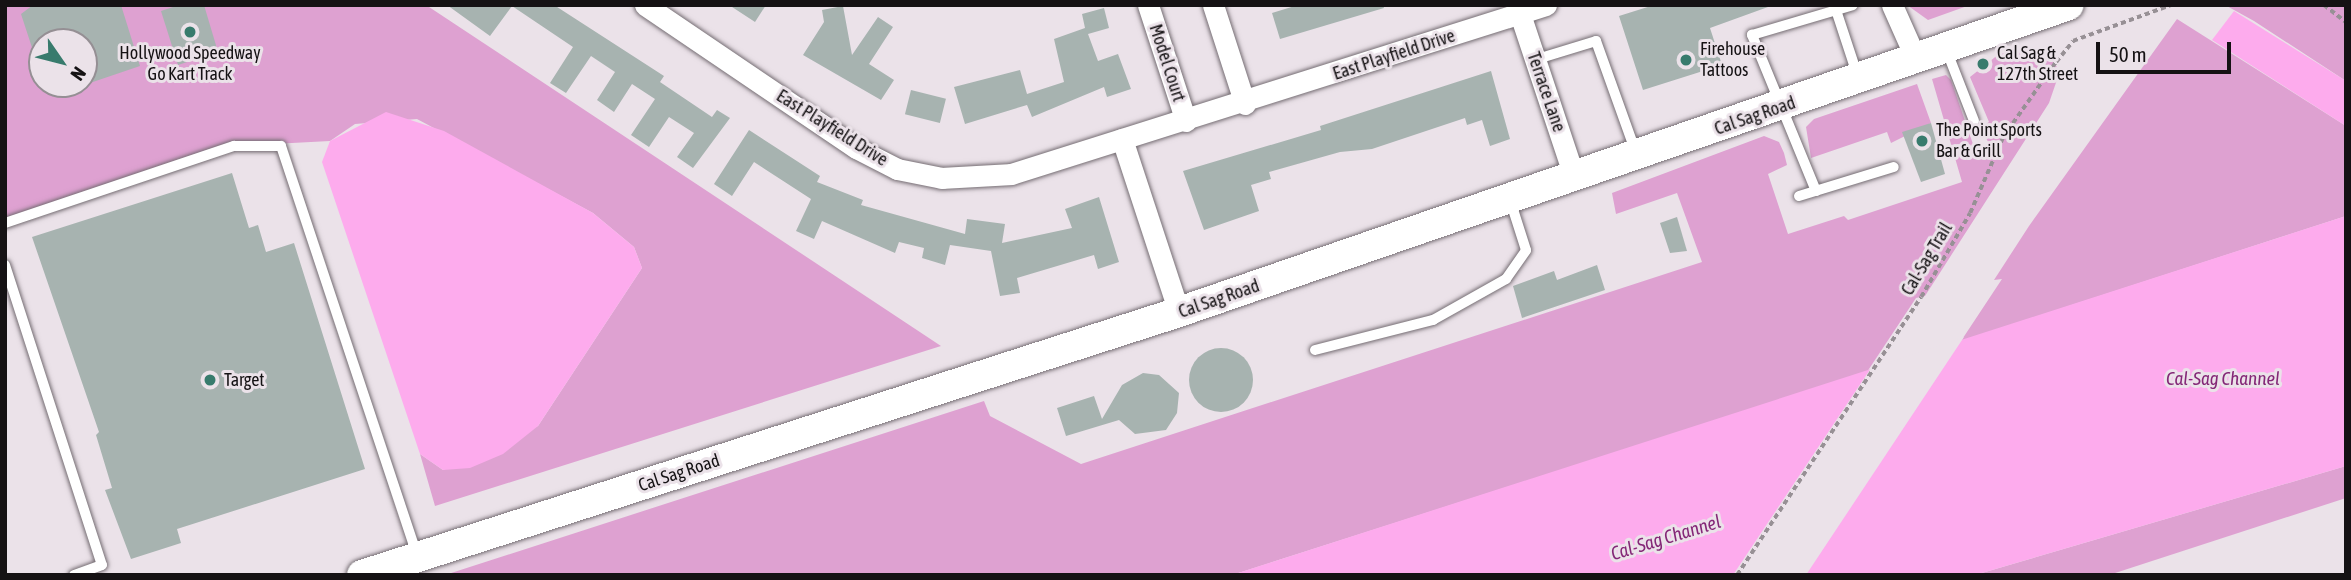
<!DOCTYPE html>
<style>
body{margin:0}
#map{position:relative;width:2351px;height:580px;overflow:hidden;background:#ebe2e9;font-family:"Asap Condensed",sans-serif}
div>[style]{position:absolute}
.green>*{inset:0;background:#dea1d1}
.water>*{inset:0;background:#fdabed}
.pier>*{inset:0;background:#ebe2e9}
.building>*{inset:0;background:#a7b3b0;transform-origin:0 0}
.round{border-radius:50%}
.path>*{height:3.5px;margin-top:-1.75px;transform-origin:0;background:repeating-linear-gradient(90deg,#979095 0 5px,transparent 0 8.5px)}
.roads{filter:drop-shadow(0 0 2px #756d73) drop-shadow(0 0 2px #756d73)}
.service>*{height:10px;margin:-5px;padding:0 5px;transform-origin:5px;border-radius:5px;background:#fff}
.minor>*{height:21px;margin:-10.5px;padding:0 10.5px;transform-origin:10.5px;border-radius:10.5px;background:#fff}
.secondary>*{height:30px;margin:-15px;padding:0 15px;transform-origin:15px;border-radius:15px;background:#fff}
.dots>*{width:19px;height:19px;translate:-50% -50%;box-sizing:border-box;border:4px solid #ebe2e9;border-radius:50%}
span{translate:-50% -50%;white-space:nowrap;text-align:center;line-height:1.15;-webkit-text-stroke:6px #ebe2e9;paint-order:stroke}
.poi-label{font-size:18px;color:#151214}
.left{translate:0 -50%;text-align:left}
.street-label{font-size:18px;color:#151214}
.water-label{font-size:19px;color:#842777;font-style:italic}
.frame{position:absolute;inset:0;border:7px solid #151214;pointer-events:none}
.north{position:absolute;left:28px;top:28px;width:70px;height:70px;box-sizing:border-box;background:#ebe2e9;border:2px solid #958f94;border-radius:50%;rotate:125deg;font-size:19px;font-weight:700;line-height:28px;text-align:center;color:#151214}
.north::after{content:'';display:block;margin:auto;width:24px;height:32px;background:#387b6d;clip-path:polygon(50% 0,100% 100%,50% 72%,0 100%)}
.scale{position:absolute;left:2096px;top:42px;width:135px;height:32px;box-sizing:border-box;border:4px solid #151214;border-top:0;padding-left:9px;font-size:21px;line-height:24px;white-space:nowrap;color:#151214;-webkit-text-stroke:5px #ebe2e9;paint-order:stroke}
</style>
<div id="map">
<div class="green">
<div style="clip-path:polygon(evenodd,5px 5px,426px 5px,941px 346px,435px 506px,420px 454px,443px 470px,538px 426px,642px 268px,634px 247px,593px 213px,417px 119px,355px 124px,330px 141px,234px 146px,5px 223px,5px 5px,42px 42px,84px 42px,84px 84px,42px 84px,42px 42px)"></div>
<div style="clip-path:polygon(1907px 5px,1970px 5px,1928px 20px)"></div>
<div style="clip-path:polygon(2225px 5px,2346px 5px,2346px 81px,2254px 21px)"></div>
<div style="clip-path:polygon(2177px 19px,2346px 126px,2346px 216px,1961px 341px,2002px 279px,1994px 280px,2029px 226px)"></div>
<div style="clip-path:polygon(2026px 49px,2045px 52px,2060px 71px,2049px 103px,1925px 296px,1916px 298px,1867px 372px,1232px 575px,445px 575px,984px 401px,990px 416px,1081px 464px,1702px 262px,1677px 193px,1616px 214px,1612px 193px,1764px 136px,1779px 142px,1784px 153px,1787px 165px,1768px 174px,1788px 234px,1844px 216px,1848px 220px,1962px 182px,1932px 79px,1946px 75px,1951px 80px,1975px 150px,1989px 144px,1981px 127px,1989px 122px,1970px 77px,1999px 54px)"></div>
<div style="clip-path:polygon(1917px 84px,1931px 123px,1891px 143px,1887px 132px,1811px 158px,1806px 127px,1814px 119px)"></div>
<div style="clip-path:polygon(2346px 466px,2346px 498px,2109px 575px,1975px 575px)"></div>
</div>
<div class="water">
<div style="clip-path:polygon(2234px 11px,2346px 81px,2346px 126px,2212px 40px)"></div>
<div style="clip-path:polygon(386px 112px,444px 131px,593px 213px,634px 247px,642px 268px,538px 426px,503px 454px,470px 468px,443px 470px,420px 454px,322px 162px,330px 141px)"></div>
<div style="clip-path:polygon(2346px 216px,2346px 466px,1975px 575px,1232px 575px)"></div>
</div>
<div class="pier">
<div style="clip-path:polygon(1964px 337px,1806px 575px,1733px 575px,1871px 368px)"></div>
</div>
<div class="building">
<div style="clip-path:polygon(33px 5px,121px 5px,140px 66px,84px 85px,84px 42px,42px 42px,39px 69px,21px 14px)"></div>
<div style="clip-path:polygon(179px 5px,204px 5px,218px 52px,178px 65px,161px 11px)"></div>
<div style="clip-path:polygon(447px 5px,554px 5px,664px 76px,660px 82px,712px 117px,717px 110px,730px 118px,693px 168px,677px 157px,694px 133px,669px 117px,649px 147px,631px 135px,655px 99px,632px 84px,614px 112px,597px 100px,615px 72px,591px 56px,566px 93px,550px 83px,573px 47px,512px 6px,490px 36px)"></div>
<div style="clip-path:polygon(729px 5px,766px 5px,755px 22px)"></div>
<div style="clip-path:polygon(1298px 5px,1383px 5px,1384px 8px,1280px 39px,1272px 13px)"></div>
<div style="clip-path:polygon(1654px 5px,1768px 5px,1768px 7px,1710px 28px,1722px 65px,1643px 90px,1619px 16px)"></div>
<div style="clip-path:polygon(843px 6px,852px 55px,878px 17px,893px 27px,869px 64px,894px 80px,881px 100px,803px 55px,824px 22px,822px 10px)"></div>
<div style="clip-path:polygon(1104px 8px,1109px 28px,1088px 34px,1098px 61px,1118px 54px,1131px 89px,1107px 97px,1104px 87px,1032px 117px,1027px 105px,965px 124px,954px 87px,1020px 70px,1027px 94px,1064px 82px,1054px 39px,1085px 28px,1082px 14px)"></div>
<div style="clip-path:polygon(1491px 71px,1510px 139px,1490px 146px,1482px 120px,1467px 125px,1465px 118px,1372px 149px,1340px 152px,1269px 172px,1271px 179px,1251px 185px,1259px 211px,1204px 230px,1183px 171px,1321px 130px,1320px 126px)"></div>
<div style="left:911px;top:90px;width:36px;height:25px;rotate:14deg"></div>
<div style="clip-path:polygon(1931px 123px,1945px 174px,1921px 182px,1902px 132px)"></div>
<div style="clip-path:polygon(749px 130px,820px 176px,817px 182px,863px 200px,861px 205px,965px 234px,967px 219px,1005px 224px,1002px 243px,1072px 228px,1065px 209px,1099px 197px,1119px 262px,1098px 269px,1094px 255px,1017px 278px,1020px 293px,1000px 296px,991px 251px,950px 245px,945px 265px,922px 258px,924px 248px,899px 242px,895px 253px,822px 221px,814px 239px,796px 231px,811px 199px,754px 162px,732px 196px,714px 184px)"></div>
<div style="clip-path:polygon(232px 173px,249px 228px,258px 225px,266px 252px,294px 243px,365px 469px,177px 529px,181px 543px,131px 559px,105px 490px,112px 488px,96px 435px,99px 432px,32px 237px)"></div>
<div style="clip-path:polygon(1677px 217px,1687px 251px,1670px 253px,1660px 223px)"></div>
<div style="clip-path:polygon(1597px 265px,1605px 290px,1522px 318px,1513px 286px,1554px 271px,1557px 280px)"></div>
<div class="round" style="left:1189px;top:348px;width:64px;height:64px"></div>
<div style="clip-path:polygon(1143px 373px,1159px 375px,1179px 393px,1177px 413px,1166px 430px,1135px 434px,1119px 420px,1066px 436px,1057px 408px,1094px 396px,1102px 419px,1122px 385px)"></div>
</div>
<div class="path">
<div style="left:2324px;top:5px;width:28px;rotate:38deg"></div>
<div style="left:1737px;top:575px;width:333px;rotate:-56.5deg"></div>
<div style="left:1921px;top:297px;width:97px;rotate:-59.7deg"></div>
<div style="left:1970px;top:213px;width:83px;rotate:-66.5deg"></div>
<div style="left:2003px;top:137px;width:92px;rotate:-54.8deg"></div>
<div style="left:2056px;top:62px;width:27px;rotate:-51deg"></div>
<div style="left:2073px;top:41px;width:104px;rotate:-20.2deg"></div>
</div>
<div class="roads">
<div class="service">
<div style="left:1836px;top:10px;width:67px;rotate:71.8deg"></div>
<div style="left:1946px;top:49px;width:77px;rotate:68.7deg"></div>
<div style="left:1534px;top:60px;width:65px;rotate:-17deg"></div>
<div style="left:1596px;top:41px;width:119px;rotate:70.3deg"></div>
<div style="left:1816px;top:191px;width:169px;rotate:-112.3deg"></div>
<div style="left:1752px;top:35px;width:105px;rotate:-16.5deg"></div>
<div style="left:1799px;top:196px;width:99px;rotate:-17deg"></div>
<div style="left:5px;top:223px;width:242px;rotate:-18.6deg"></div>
<div style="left:234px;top:146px;width:47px"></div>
<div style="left:281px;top:146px;width:430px;rotate:71.6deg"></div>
<div style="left:5px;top:265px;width:315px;rotate:72.1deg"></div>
<div style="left:102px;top:565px;width:30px;rotate:160deg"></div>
<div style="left:1315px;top:350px;width:122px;rotate:-14.3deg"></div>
<div style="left:1433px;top:320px;width:84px;rotate:-29.3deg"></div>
<div style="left:1506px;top:279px;width:35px;rotate:-55deg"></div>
<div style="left:1526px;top:250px;width:52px;rotate:-107.7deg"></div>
</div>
<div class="minor">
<div style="left:645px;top:5px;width:255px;rotate:34.1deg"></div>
<div style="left:856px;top:148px;width:46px;rotate:27.1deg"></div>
<div style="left:897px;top:169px;width:46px;rotate:11.3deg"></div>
<div style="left:942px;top:178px;width:69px;rotate:-3.3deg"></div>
<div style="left:1011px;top:174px;width:561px;rotate:-17.53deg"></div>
<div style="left:1148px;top:5px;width:122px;rotate:71.9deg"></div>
<div style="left:1213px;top:5px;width:104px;rotate:72.1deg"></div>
<div style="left:1517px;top:5px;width:183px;rotate:71.6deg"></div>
<div style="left:1892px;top:5px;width:59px;rotate:66deg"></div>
<div style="left:1122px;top:139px;width:182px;rotate:71.8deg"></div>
</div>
<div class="secondary">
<div style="left:362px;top:575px;width:858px;rotate:-17.84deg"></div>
<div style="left:1179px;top:312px;width:941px;rotate:-19.03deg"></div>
</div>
</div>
<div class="dots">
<div style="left:190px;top:32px;background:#387b6d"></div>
<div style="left:1686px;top:60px;background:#387b6d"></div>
<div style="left:1983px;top:64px;background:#387b6d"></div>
<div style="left:1922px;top:141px;background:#387b6d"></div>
<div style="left:210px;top:380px;background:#387b6d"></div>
</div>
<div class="poi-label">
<span class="left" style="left:1700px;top:60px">Firehouse<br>Tattoos</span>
<span style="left:190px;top:64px">Hollywood Speedway<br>Go Kart Track</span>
<span class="left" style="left:1997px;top:64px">Cal Sag &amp;<br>127th Street</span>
<span class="left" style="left:1936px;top:141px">The Point Sports<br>Bar &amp; Grill</span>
<span class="left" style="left:224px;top:380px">Target</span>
</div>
<div class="street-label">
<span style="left:1394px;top:55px;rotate:-18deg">East Playfield Drive</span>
<span style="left:1167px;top:63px;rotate:72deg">Model Court</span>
<span style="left:1546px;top:92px;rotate:71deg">Terrace Lane</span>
<span style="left:1755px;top:116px;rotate:-19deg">Cal Sag Road</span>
<span style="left:832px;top:128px;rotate:32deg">East Playfield Drive</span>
<span style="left:1927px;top:259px;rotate:-59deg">Cal-Sag Trail</span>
<span style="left:1219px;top:299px;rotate:-19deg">Cal Sag Road</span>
<span style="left:679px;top:473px;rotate:-18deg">Cal Sag Road</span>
</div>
<div class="water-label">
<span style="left:2223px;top:379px">Cal-Sag Channel</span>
<span style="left:1666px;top:538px;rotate:-17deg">Cal-Sag Channel</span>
</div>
<div class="frame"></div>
<div class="north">N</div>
<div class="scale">50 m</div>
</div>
